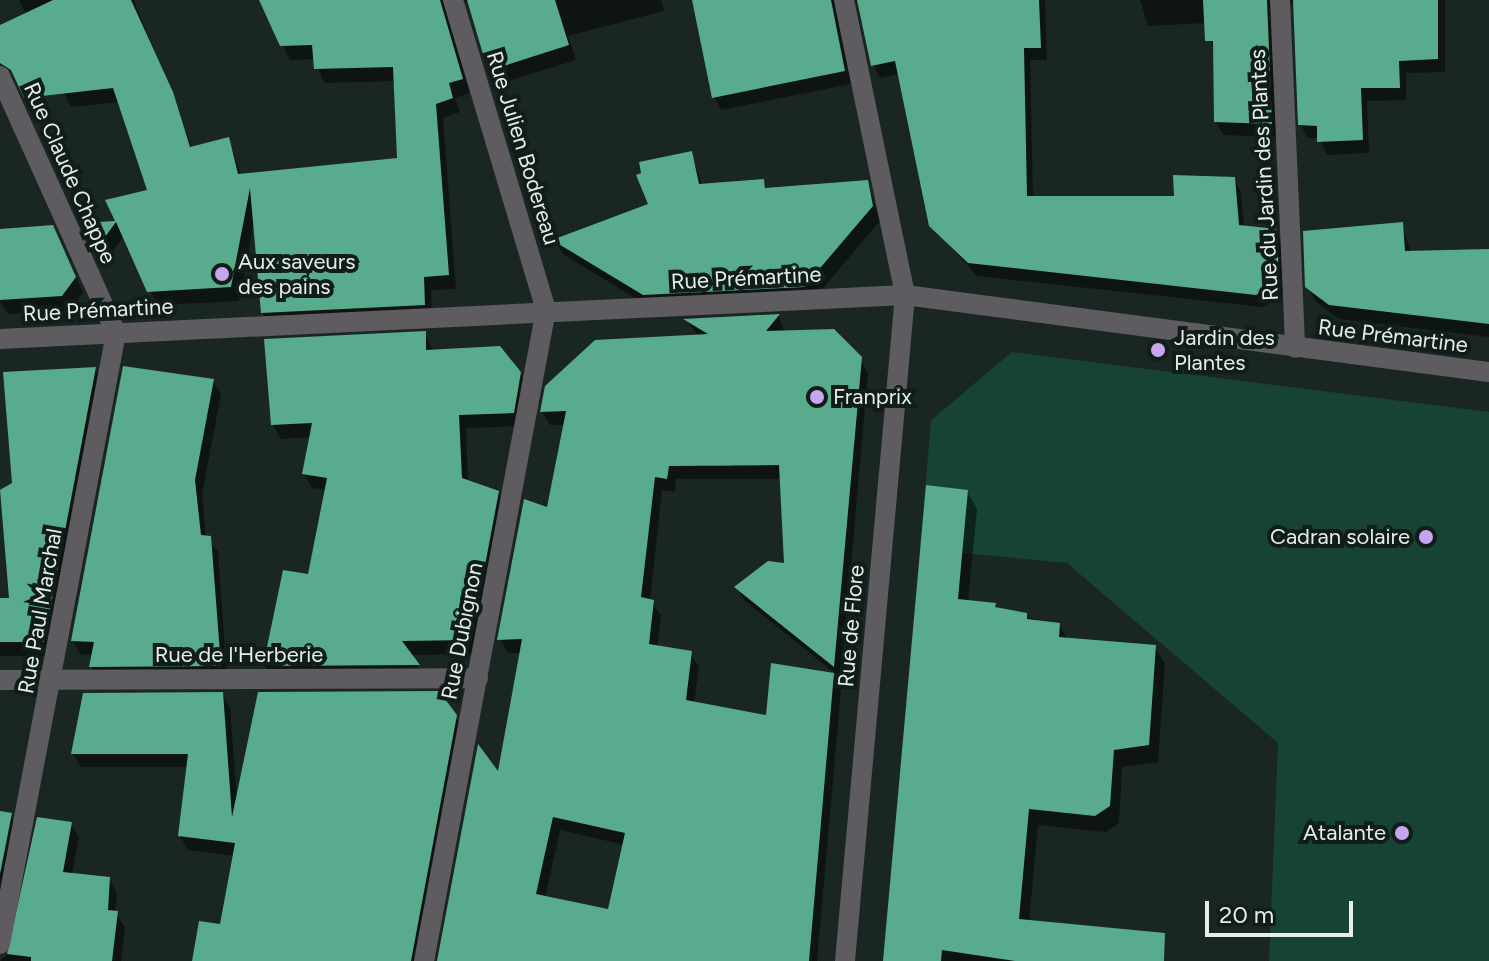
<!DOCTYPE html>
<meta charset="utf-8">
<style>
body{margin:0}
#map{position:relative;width:1489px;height:961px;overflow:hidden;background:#1a2621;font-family:Figtree,sans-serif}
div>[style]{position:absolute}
.green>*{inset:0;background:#164334}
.shadow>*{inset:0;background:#0007}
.building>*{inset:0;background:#58ab8d}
.minor>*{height:20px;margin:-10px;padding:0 10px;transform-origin:10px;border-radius:10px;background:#5e5c61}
.tertiary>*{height:20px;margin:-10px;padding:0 10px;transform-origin:10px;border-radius:10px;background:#5e5c61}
.dots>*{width:22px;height:22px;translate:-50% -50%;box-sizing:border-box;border:4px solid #101d18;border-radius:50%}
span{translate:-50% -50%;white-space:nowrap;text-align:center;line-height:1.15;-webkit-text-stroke:8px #101d18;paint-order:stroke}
.street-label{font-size:22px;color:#e5ede9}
.poi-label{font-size:22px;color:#e5ede9}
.left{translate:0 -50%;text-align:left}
.right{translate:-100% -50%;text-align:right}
.scale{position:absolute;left:1205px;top:901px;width:148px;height:36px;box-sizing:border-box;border:4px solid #e5ede9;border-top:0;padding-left:10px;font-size:24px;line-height:28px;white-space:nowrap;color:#e5ede9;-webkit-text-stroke:6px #101d18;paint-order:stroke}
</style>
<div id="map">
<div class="green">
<div style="clip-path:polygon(1012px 352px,1489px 412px,1489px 961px,1269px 961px,1278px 743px,1067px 563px,920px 549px,931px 420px)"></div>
</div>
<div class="shadow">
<div style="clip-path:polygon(19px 0,134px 0,192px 148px,228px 139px,241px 175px,399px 160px,396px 81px,324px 83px,315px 59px,290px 60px,261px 0,661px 0,664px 11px,568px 36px,576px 60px,498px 84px,470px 5px,465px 1px,450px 6px,448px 19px,470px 93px,455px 98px,460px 112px,443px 118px,456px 289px,431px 290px,432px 319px,271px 327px,263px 313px,254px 221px,239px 301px,157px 305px,124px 236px,103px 264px,84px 225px,118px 222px,150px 191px,120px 102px,71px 107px)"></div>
<div style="clip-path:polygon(694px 0,1045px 0,1047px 60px,1030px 60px,1033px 198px,1176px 198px,1234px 179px,1241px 192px,1244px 227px,1276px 231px,1283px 244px,1285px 294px,1263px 307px,977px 276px,931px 225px,900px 74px,880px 78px,873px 65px,858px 0,843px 3px,851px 84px,721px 110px,714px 97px)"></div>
<div style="clip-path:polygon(1140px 0,1286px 0,1279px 137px,1223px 135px,1216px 122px,1215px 54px,1206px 23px,1148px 26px)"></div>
<div style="clip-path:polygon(1288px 0,1445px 0,1445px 72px,1406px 73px,1406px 100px,1367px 101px,1369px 153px,1327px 155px,1319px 138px,1308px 138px,1300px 124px,1295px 6px)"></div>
<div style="clip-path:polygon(691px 154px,703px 186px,763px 181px,768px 189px,867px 182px,880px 221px,812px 301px,653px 309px,563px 254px,555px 241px,651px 205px)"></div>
<div style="clip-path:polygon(1402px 224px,1411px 253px,1489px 250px,1489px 337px,1339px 319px,1316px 302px,1307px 286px)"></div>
<div style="clip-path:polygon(0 231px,60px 242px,83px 292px,70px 310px,8px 314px,0 301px)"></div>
<div style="clip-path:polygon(evenodd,779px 316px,784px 332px,860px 359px,868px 373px,841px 678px,745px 601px,737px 588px,786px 565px,782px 479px,676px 479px,675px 492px,662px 490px,650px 600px,661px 615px,657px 648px,690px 653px,699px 667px,694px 703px,767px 717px,833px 675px,841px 689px,817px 961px,437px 961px,499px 776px,521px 653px,508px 653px,500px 639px,549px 510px,565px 425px,550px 425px,542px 412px,700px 337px,686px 321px,779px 316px,560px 830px,625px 845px,610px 912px,545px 898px,560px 830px)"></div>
<div style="clip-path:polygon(425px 333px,433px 351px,520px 373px,528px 388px,521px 426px,466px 428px,468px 483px,498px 492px,506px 507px,478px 654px,410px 655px,425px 679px,273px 679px,265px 666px,309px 577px,327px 490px,312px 488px,304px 474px,312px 437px,281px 439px,273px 425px)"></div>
<div style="clip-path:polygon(95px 369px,103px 384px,52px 656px,0 656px,0 600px,11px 600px,0 492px,14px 485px)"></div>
<div style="clip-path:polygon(213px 381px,221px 394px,202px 495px,206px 538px,218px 551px,227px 679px,99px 679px,91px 666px,93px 655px,80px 654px,73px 641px)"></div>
<div style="clip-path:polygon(967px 492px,977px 509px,968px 602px,1059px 625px,1068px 639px,1155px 647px,1165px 664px,1158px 762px,1122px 767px,1119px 823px,1106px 832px,1038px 825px,1029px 922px,1111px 961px,885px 961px)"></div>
<div style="clip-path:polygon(222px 694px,230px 708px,237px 800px,455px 716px,464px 731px,421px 961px,218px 961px,235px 856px,188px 850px,180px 836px,189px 767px,81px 767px,73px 754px)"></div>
<div style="clip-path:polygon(0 813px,10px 814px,18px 828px,0 925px)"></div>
<div style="clip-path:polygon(71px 824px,79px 837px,72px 875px,109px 879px,117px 893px,115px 913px,125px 927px,121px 961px,0 961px,15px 948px)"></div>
</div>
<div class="building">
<div style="clip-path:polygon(53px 0,131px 0,173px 92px,190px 147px,229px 137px,238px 174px,397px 158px,393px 67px,314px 69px,312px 45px,280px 46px,259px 0,440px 0,463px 79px,449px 83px,453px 98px,436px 104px,449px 275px,424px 277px,425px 305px,261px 313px,250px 188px,231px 287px,147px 292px,116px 222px,94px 252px,81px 223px,115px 221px,105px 200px,147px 190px,113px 88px,24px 98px,11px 70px,0 63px,0 25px)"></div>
<div style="clip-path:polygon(467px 0,555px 0,569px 45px,488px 71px)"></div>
<div style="clip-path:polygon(692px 0,831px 0,845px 71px,712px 98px)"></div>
<div style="clip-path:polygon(857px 0,1039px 0,1041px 48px,1024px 48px,1027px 196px,1174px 196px,1173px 175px,1235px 177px,1239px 225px,1277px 229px,1279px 280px,1256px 295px,968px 263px,929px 226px,895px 61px,871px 66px)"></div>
<div style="clip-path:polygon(1203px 0,1267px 0,1272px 124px,1214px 122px,1213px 41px,1205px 41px)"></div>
<div style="clip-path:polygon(1293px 0,1438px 0,1438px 59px,1399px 61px,1400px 88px,1361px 88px,1363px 140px,1317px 142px,1317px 126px,1298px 125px)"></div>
<div style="clip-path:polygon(692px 151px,699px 184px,764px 179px,765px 188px,868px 180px,873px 206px,804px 287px,643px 295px,552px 240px,648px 204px,636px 175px,641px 173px,639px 162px)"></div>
<div style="clip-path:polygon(1403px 222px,1405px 251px,1489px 249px,1489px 324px,1329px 305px,1305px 287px,1303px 231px)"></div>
<div style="clip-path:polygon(53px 225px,76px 277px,62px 296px,0 300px,0 229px)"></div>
<div style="clip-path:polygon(evenodd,780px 314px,766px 331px,834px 329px,862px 357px,834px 667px,734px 587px,768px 561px,784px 563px,779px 465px,669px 466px,667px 479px,655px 477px,641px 597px,654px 600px,649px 644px,692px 651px,686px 700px,766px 715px,771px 663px,834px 673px,809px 961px,437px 961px,478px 744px,498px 771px,522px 639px,497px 640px,524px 499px,547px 507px,566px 411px,540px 412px,545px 386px,595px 340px,708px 334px,683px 319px,780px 314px,553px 817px,625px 833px,608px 909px,536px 894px,553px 817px)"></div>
<div style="clip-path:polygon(426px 331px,426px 350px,500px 346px,521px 372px,514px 413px,459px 415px,462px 478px,499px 491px,471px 640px,402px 641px,420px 665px,263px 666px,283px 570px,308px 574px,327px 478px,302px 474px,312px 423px,271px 425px,264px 339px)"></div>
<div style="clip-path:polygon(123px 366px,214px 379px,195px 480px,201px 535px,211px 536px,221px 666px,89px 667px,94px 642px,71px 641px)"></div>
<div style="clip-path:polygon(96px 367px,44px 642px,0 642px,0 598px,9px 598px,0 490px,12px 483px,3px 372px)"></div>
<div style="clip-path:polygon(926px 485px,968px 490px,958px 599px,996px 603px,995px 607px,1027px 613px,1027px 619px,1060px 623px,1059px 637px,1156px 645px,1149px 745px,1114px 750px,1110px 806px,1095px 816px,1029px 809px,1019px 919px,1165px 933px,1164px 961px,1015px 961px,942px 950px,941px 961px,883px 961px)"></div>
<div style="clip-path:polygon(439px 691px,457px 715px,411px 961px,192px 961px,199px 921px,220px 924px,235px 843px,178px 836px,188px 754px,71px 754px,83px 693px,223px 692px,232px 817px,258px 692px)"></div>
<div style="clip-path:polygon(0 811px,12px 813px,0 874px)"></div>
<div style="clip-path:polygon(37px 817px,72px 822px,63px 872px,110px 877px,108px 910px,118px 911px,112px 961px,31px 961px,31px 957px,7px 954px)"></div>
</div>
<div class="minor">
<div style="left:844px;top:0;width:301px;rotate:78.3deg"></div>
<div style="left:905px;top:295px;width:669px;rotate:95.15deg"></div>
<div style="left:1280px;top:0;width:348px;rotate:87.5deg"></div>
<div style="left:0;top:76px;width:282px;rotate:65.7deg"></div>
<div style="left:116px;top:333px;width:622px;rotate:100.75deg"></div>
<div style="left:0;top:680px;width:478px;rotate:-0.2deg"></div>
<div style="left:424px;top:961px;width:662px;rotate:-79.39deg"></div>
<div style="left:546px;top:310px;width:324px;rotate:-106.7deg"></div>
</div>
<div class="tertiary">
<div style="left:0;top:339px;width:906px;rotate:-2.78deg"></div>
<div style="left:905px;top:295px;width:589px;rotate:7.51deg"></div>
</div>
<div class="dots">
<div style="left:222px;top:274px;background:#c6a6f0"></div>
<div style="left:1158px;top:350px;background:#c6a6f0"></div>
<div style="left:817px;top:397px;background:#c6a6f0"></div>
<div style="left:1426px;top:537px;background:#c6a6f0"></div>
<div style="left:1402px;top:833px;background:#c6a6f0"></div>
</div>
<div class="street-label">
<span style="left:523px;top:148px;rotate:73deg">Rue Julien Bodereau</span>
<span style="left:70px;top:173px;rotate:66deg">Rue Claude Chappe</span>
<span style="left:1264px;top:175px;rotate:-93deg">Rue du Jardin des Plantes</span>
<span style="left:746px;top:278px;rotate:-3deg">Rue Prémartine</span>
<span style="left:98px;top:310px;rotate:-3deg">Rue Prémartine</span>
<span style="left:1393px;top:336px;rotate:7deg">Rue Prémartine</span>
<span style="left:40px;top:611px;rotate:-80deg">Rue Paul Marchal</span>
<span style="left:851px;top:626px;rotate:-85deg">Rue de Flore</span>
<span style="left:462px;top:631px;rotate:-79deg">Rue Dubignon</span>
<span style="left:239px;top:655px">Rue de l'Herberie</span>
</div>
<div class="poi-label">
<span class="left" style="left:238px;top:274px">Aux saveurs<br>des pains</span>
<span class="left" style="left:1174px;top:350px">Jardin des<br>Plantes</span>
<span class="left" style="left:833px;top:397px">Franprix</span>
<span class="right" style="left:1410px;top:537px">Cadran solaire</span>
<span class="right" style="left:1386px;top:833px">Atalante</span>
</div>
<div class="scale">20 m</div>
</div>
